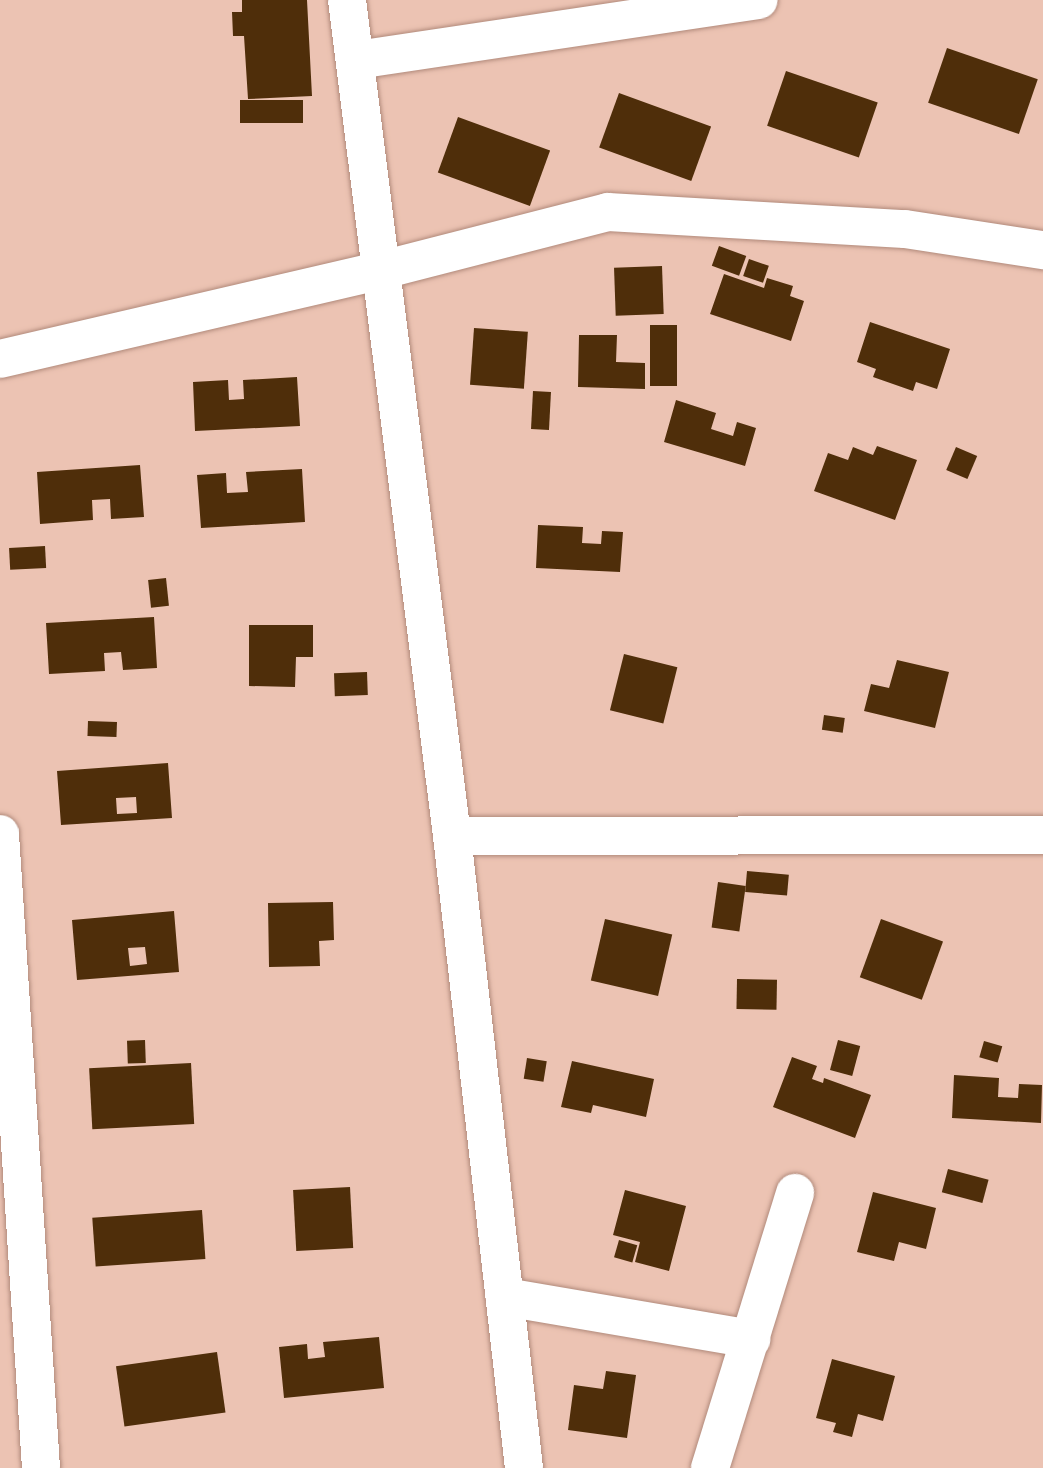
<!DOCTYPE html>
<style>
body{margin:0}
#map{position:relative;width:1043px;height:1468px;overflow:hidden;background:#ecc3b3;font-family:Ubuntu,sans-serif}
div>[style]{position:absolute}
.building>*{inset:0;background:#4f2e0a;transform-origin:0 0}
.roads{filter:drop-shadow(0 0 2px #b18a7b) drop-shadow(0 0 2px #b18a7b)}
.minor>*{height:38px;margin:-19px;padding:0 19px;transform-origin:19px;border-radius:19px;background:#fff}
span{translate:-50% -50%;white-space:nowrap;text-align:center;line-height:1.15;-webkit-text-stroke:7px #fad0bf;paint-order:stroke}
</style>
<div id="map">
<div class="building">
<div style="clip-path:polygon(242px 0,307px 0,312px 96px,248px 99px,244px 36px,233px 36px,232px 12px,242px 12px)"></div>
<div style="left:947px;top:48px;width:96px;height:58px;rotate:19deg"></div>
<div style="left:786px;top:71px;width:97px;height:58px;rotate:19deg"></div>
<div style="left:619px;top:93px;width:98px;height:58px;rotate:20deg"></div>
<div style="left:240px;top:100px;width:63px;height:23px"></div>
<div style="left:458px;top:117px;width:98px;height:59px;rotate:20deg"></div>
<div style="left:719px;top:246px;width:29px;height:21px;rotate:20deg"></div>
<div style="left:749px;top:259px;width:21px;height:18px;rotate:19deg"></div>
<div style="left:662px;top:266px;width:48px;height:48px;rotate:88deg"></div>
<div style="clip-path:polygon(724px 274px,764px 288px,767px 278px,793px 286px,790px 296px,804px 301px,791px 341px,710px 314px)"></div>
<div style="clip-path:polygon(870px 322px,950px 349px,937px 389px,916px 382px,913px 391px,873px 377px,876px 369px,857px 362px)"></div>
<div style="left:650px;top:325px;width:27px;height:61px"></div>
<div style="left:474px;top:328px;width:54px;height:57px;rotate:4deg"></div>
<div style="clip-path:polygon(579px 335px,617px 335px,616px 362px,645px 363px,645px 389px,578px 387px)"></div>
<div style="clip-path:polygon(297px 377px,300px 426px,195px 431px,193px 382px,228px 380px,229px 400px,244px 399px,243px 380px)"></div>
<div style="left:533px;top:391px;width:18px;height:38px;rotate:3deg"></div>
<div style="clip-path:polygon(676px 400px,716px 413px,711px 429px,733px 436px,737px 422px,756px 428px,745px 466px,664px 442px)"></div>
<div style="clip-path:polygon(877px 446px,917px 460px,895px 520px,814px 491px,828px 453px,848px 460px,853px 447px,873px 455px)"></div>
<div style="left:956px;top:447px;width:23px;height:25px;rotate:23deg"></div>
<div style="clip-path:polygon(140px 465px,144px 517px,111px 519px,110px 499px,92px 500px,93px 520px,40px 524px,37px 472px)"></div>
<div style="clip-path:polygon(302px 469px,305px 522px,201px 528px,197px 475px,226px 473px,227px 493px,248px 492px,246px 472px)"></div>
<div style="clip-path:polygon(538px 525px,583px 527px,582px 543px,601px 544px,602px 531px,623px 532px,620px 572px,536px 568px)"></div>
<div style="left:45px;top:546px;width:22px;height:36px;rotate:87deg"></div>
<div style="left:166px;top:578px;width:28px;height:18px;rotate:84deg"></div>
<div style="clip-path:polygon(154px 617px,157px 668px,123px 670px,121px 652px,104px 653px,105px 671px,49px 674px,46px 623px)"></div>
<div style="clip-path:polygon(249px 625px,313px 625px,313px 657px,296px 657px,295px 687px,249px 686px)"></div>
<div style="left:624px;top:654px;width:55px;height:58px;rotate:14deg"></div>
<div style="clip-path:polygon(897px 660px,949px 672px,935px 728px,864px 711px,871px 684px,889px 688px)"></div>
<div style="left:367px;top:672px;width:23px;height:33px;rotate:88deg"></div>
<div style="left:824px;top:715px;width:21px;height:15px;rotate:8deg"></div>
<div style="left:88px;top:721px;width:29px;height:15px;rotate:2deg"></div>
<div style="clip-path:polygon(evenodd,168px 763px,172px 818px,61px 825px,57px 771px,168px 763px,136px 797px,137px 813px,117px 814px,116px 798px,136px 797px)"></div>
<div style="left:747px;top:871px;width:42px;height:21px;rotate:5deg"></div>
<div style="left:718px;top:882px;width:28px;height:46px;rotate:8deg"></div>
<div style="clip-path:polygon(333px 902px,334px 940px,319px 941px,320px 966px,269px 967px,268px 903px)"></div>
<div style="clip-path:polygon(evenodd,174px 911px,179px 972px,77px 980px,72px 920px,174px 911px,145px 947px,147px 964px,130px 966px,128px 948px,145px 947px)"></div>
<div style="left:605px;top:919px;width:69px;height:63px;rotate:13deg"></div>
<div style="left:881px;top:919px;width:66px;height:62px;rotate:20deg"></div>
<div style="left:737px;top:979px;width:40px;height:30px;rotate:1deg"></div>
<div style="left:145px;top:1040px;width:23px;height:18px;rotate:88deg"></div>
<div style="left:838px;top:1040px;width:23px;height:31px;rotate:15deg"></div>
<div style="left:984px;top:1041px;width:19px;height:17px;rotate:16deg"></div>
<div style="clip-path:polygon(792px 1057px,817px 1066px,812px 1079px,823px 1083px,824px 1078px,871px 1095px,855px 1138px,773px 1107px)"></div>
<div style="left:527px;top:1058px;width:20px;height:21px;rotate:9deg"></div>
<div style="clip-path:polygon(572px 1061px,654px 1079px,646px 1117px,593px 1105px,591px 1113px,561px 1107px)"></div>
<div style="left:191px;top:1063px;width:61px;height:102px;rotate:87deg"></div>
<div style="clip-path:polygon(954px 1075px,999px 1078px,998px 1097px,1018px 1098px,1019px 1084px,1042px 1085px,1041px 1123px,952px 1118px)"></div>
<div style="left:948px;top:1169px;width:42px;height:24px;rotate:15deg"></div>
<div style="left:350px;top:1187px;width:61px;height:57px;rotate:87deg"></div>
<div style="clip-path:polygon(625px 1190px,686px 1206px,669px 1271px,635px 1262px,640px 1242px,613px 1235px)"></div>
<div style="clip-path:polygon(873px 1192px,936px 1208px,926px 1249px,899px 1242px,894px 1261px,857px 1252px)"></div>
<div style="left:202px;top:1210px;width:49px;height:110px;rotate:86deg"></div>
<div style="left:619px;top:1240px;width:19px;height:18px;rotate:16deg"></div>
<div style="clip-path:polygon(379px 1337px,384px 1388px,284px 1398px,279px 1347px,307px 1344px,308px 1359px,325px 1357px,323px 1342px)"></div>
<div style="left:217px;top:1352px;width:61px;height:102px;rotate:82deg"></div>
<div style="clip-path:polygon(832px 1359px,895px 1376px,883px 1421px,858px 1414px,852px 1437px,833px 1432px,836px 1423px,816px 1418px)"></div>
<div style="clip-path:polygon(606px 1371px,636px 1375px,627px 1438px,568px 1430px,574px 1385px,603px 1389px)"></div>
</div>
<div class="roads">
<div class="minor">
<div style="left:347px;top:0;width:843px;rotate:82.84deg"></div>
<div style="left:452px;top:836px;width:636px;rotate:83.5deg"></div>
<div style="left:357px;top:60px;width:406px;rotate:-8.5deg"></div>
<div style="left:0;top:359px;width:388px;rotate:-13.1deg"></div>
<div style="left:378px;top:271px;width:237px;rotate:-14.4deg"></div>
<div style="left:608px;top:212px;width:297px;rotate:3.3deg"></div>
<div style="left:905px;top:229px;width:140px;rotate:8.7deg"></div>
<div style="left:0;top:834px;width:635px;rotate:86.3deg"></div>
<div style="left:452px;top:836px;width:591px;rotate:-0.1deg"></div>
<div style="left:505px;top:1297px;width:250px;rotate:9.7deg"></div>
<div style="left:710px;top:1468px;width:288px;rotate:-72.8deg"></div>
</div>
</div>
</div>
